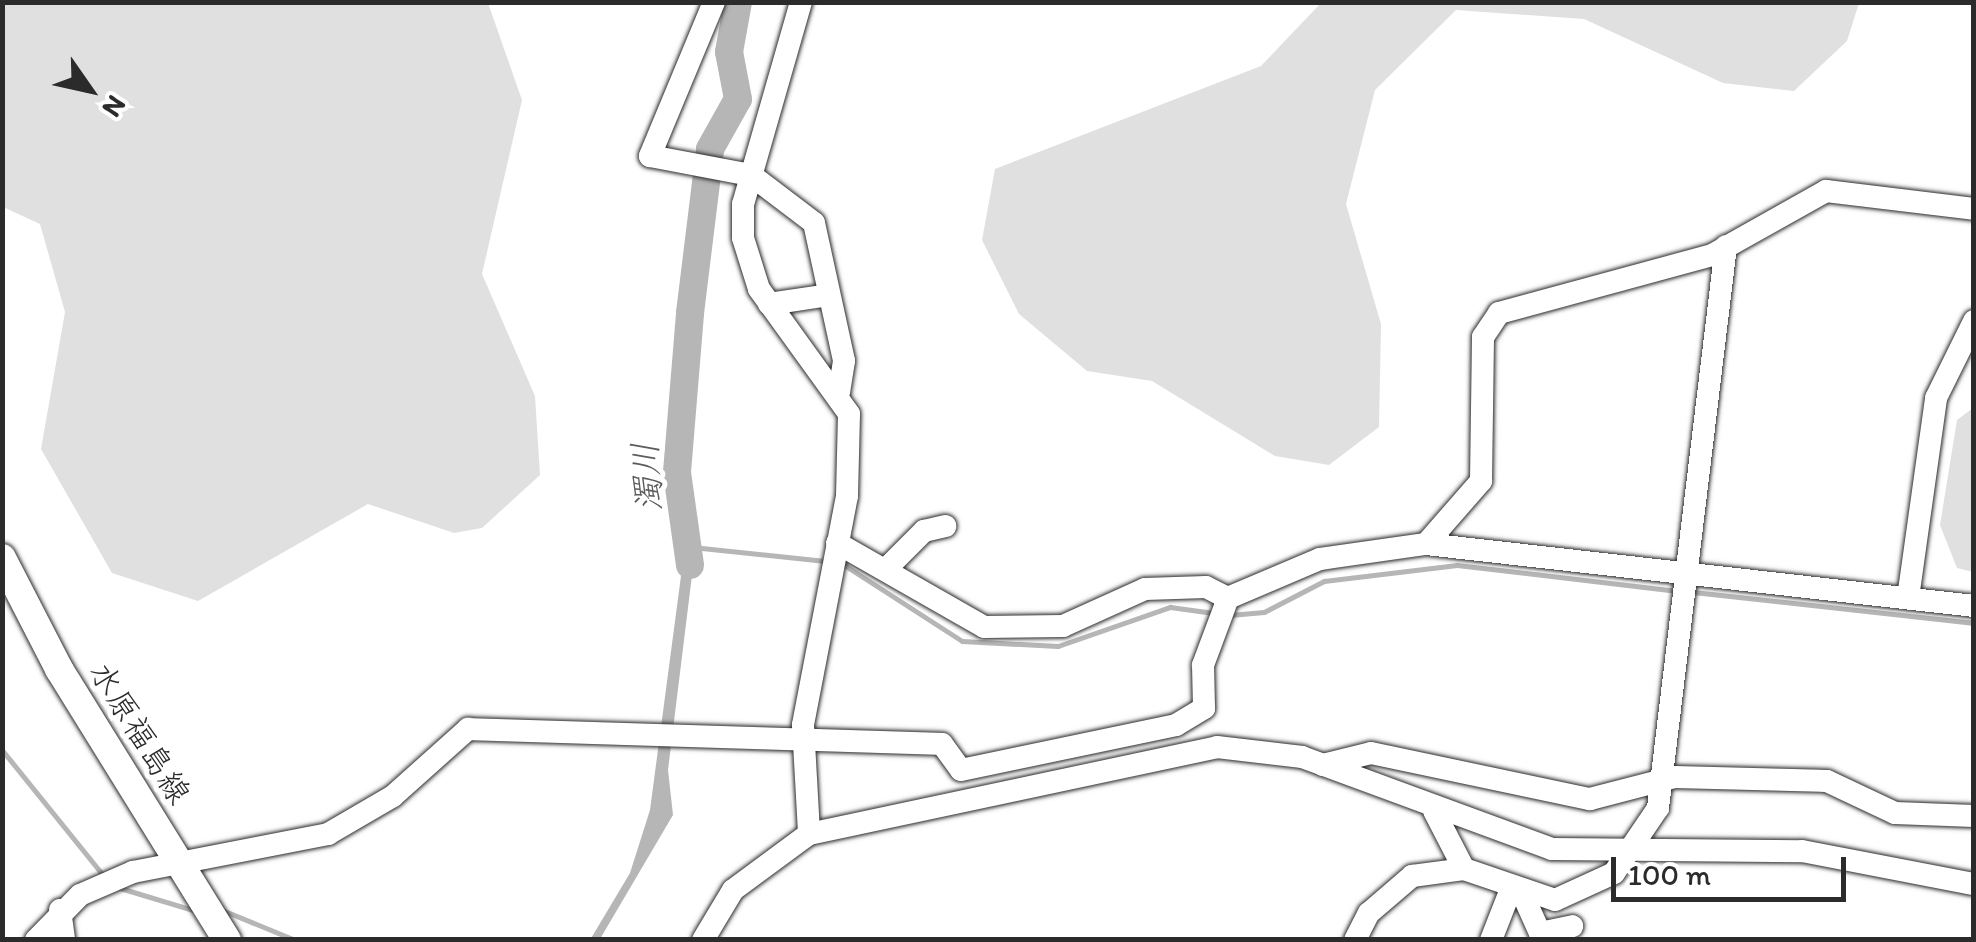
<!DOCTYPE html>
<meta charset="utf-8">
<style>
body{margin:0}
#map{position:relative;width:1976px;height:942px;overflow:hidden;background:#fff;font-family:Itim,"Klee One",sans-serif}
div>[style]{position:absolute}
.green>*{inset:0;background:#e0e0e0}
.water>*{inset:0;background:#b6b6b6}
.stream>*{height:5px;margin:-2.5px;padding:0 2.5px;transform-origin:2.5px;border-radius:2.5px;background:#b6b6b6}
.river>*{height:28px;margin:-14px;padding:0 14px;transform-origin:14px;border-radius:14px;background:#b6b6b6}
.roads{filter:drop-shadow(0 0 2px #2b2b2b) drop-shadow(0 0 2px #2b2b2b)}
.minor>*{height:22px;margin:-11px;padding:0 11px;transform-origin:11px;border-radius:11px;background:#fff}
.major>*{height:28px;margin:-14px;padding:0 14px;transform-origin:14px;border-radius:14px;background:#fff}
span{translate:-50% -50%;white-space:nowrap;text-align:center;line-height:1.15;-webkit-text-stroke:10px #fff;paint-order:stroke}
.street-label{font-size:32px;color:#2b2b2b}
.water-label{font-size:35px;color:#5c5c5c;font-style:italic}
.frame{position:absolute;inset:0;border:5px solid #2b2b2b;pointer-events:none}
.north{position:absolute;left:40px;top:40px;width:100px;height:100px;-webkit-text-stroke:8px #fff;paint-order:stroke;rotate:124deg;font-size:28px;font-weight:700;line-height:40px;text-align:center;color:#2b2b2b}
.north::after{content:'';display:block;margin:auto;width:35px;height:45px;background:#2b2b2b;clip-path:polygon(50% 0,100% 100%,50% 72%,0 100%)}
.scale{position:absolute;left:1611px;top:857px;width:235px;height:45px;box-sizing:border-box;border:5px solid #2b2b2b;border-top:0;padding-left:12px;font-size:30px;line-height:35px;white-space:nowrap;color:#2b2b2b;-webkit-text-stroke:8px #fff;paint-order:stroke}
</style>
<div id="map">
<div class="green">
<div style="clip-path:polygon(3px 2px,488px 3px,522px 100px,482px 274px,535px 396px,540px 475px,482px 528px,454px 533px,368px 504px,198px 601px,112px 573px,41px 449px,65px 312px,40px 224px,3px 207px)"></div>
<div style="clip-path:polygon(1321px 3px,1321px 2px,1859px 3px,1847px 41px,1794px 91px,1723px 83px,1584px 19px,1456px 10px,1375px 90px,1346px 204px,1381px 324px,1379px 427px,1329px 465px,1275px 456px,1152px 381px,1087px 371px,1019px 314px,982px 240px,995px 169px,1261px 66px)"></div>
<div style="clip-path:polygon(1973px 408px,1973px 572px,1957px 568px,1940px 525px,1957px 420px)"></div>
</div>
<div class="water">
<div style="clip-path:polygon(688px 523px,695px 551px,668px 770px,673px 815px,600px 939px,590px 940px,630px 873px,650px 810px)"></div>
</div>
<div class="stream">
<div style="left:692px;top:547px;width:134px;rotate:6deg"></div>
<div style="left:841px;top:563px;width:144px;rotate:32.8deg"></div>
<div style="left:962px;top:641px;width:96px;rotate:3deg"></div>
<div style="left:1058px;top:646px;width:119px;rotate:-19.2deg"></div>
<div style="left:1170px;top:607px;width:44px;rotate:7.8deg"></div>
<div style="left:1693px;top:592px;width:283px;rotate:6.3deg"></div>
<div style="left:1230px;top:615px;width:34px;rotate:-5deg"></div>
<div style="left:1264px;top:612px;width:68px;rotate:-27.3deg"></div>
<div style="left:1324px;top:581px;width:134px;rotate:-6.9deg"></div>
<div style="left:1457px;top:565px;width:222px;rotate:6.7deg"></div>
<div style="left:2px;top:750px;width:161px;rotate:51.1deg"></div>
<div style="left:120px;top:888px;width:79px;rotate:16.8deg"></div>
<div style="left:222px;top:910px;width:79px;rotate:22.3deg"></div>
</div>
<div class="river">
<div style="left:690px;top:565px;width:94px;rotate:-98deg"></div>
<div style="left:677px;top:472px;width:160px;rotate:-85.3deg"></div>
<div style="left:690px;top:313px;width:165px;rotate:-83deg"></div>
<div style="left:710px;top:149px;width:57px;rotate:-60.8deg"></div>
<div style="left:738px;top:99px;width:48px;rotate:-100.8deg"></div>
<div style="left:729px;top:52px;width:51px;rotate:-79.8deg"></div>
</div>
<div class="roads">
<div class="minor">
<div style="left:714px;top:2px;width:167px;rotate:112.6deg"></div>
<div style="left:650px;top:156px;width:103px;rotate:10.7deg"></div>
<div style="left:751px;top:175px;width:79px;rotate:37.3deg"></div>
<div style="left:814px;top:223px;width:141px;rotate:77.7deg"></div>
<div style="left:844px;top:361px;width:31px;rotate:99deg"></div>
<div style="left:801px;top:2px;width:210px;rotate:106deg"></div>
<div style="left:743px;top:204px;width:34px;rotate:90deg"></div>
<div style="left:743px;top:238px;width:53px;rotate:72.6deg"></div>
<div style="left:759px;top:289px;width:154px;rotate:54.2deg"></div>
<div style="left:849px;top:414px;width:82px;rotate:91.4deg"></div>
<div style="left:847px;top:496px;width:233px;rotate:100.9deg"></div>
<div style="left:803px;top:725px;width:109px;rotate:86.8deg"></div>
<div style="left:769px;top:304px;width:55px;rotate:-8.4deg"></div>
<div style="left:837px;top:543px;width:169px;rotate:29.7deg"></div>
<div style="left:984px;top:627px;width:79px;rotate:-0.7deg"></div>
<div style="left:1063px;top:626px;width:90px;rotate:-24.3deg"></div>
<div style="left:1145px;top:589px;width:61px;rotate:-1.9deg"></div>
<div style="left:1206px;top:587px;width:25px;rotate:27deg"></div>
<div style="left:1228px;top:598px;width:100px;rotate:-23deg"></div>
<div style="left:1320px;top:559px;width:107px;rotate:-8.1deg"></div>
<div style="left:1426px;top:544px;width:84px;rotate:-48.9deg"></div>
<div style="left:1481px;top:481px;width:144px;rotate:-89.2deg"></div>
<div style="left:1483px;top:337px;width:29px;rotate:-56deg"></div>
<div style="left:1499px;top:313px;width:221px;rotate:-15.2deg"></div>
<div style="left:1712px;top:255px;width:131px;rotate:-29.3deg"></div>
<div style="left:1826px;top:191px;width:149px;rotate:6.9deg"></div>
<div style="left:1426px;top:544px;width:551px;rotate:6.45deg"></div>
<div style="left:886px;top:569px;width:54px;rotate:-45deg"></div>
<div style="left:924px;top:531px;width:22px;rotate:-13deg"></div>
<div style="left:1908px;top:598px;width:202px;rotate:-82deg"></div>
<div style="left:1936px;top:398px;width:86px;rotate:-63.7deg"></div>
<div style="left:1323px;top:765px;width:49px;rotate:-14deg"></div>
<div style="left:1371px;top:753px;width:224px;rotate:11.9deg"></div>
<div style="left:1590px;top:799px;width:88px;rotate:-14.5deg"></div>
<div style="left:1675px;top:777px;width:152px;rotate:1.5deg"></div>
<div style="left:1827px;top:781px;width:75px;rotate:25.2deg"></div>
<div style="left:1895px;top:813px;width:79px;rotate:2.2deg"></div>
<div style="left:1434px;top:811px;width:65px;rotate:62.7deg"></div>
<div style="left:1464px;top:869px;width:96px;rotate:18.8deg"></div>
<div style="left:1555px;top:900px;width:65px;rotate:-24.6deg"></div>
<div style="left:1614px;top:873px;width:78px;rotate:-55.9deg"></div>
<div style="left:1658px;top:808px;width:566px;rotate:-83.1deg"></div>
<div style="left:1522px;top:893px;width:44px;rotate:65.8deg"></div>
<div style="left:1540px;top:933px;width:33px;rotate:-12deg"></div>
<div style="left:60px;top:910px;width:30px;rotate:82deg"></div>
<div style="left:36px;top:940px;width:63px;rotate:-45.6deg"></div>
<div style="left:80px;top:895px;width:58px;rotate:-23.5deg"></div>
<div style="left:133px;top:872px;width:199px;rotate:-11deg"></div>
<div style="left:328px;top:834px;width:75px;rotate:-30.3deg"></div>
<div style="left:393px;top:796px;width:101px;rotate:-41.8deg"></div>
<div style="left:468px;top:729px;width:474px;rotate:1.8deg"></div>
<div style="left:942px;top:744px;width:32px;rotate:54deg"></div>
<div style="left:961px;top:770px;width:220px;rotate:-11.8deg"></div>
<div style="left:1176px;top:725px;width:33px;rotate:-31deg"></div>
<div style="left:1204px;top:708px;width:43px;rotate:-91.3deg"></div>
<div style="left:1203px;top:665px;width:72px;rotate:-69.5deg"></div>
<div style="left:703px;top:940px;width:58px;rotate:-59deg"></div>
<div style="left:733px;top:890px;width:94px;rotate:-36.4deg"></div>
<div style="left:809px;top:834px;width:417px;rotate:-12deg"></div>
<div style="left:1217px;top:747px;width:86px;rotate:6.7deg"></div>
<div style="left:1302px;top:757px;width:266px;rotate:20.2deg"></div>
<div style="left:1552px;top:849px;width:250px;rotate:0.5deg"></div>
<div style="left:1802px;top:851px;width:175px;rotate:10.9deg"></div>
<div style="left:1355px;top:940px;width:30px;rotate:-63deg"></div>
<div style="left:1369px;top:913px;width:57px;rotate:-40.7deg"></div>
<div style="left:1412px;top:876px;width:52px;rotate:-7.7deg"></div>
<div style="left:1491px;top:940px;width:55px;rotate:-68.6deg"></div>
</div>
<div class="major">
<div style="left:2px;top:558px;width:125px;rotate:62.8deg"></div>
<div style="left:59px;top:669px;width:319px;rotate:58.2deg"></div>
</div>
</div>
<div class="street-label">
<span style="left:140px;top:733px;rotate:58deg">水原福島線</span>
</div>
<div class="water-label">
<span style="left:647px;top:477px;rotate:-94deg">濁川</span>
</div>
<div class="frame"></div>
<div class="north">N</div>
<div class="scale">100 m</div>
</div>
